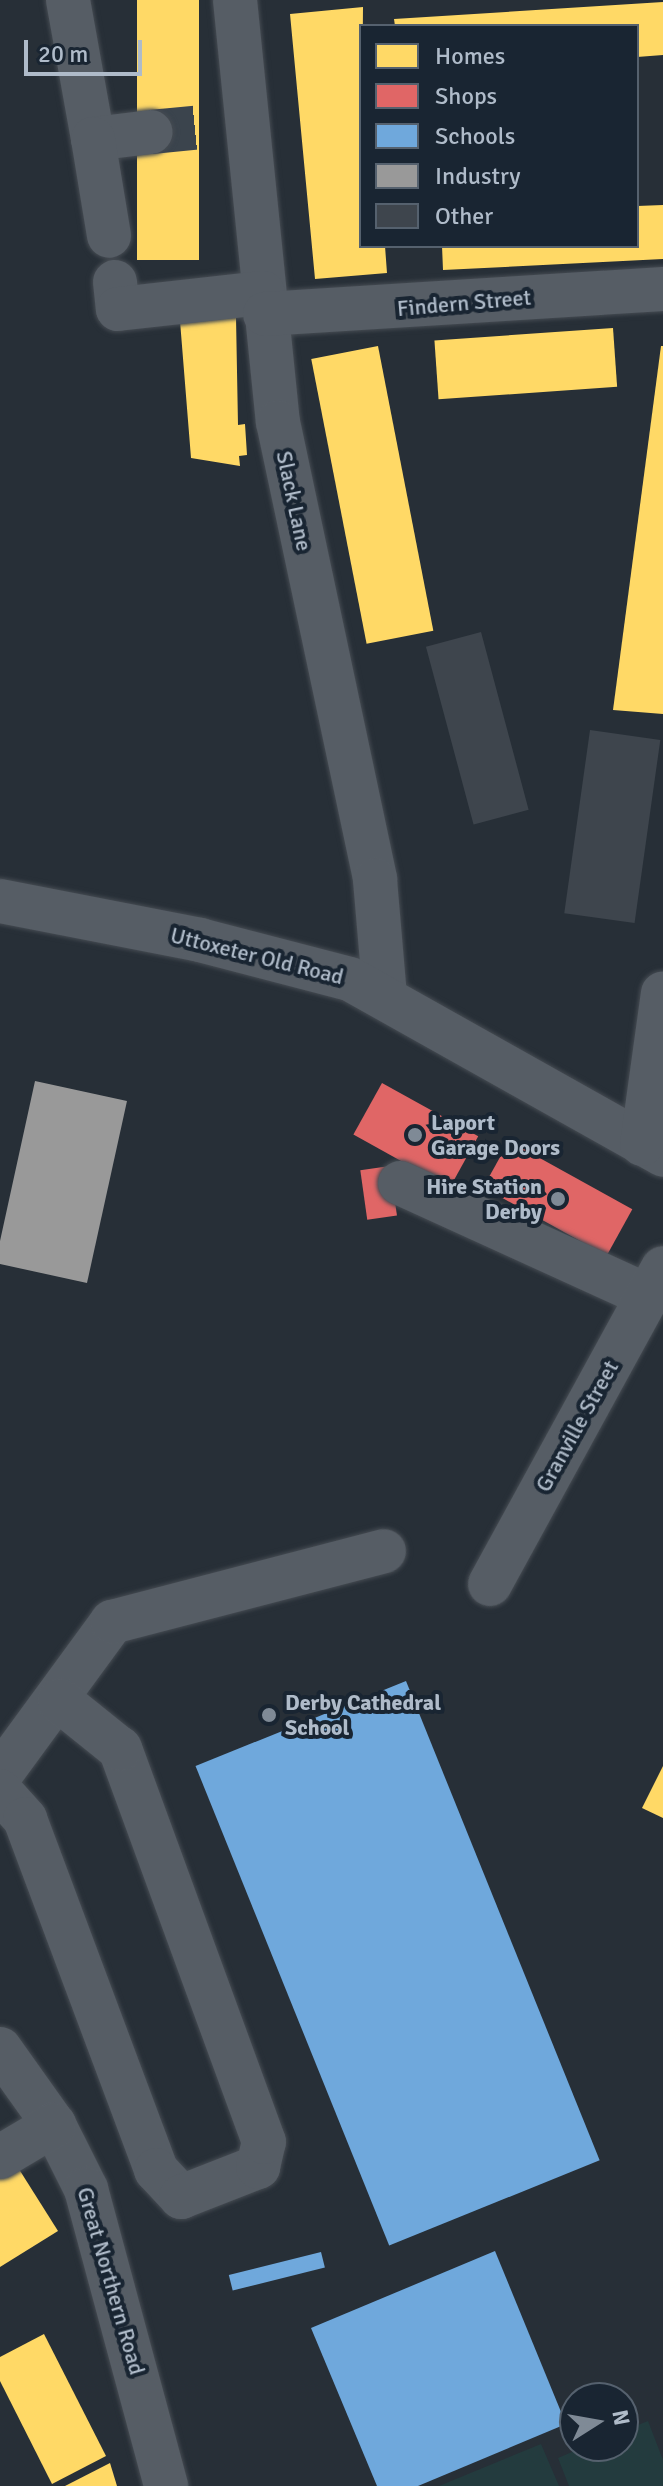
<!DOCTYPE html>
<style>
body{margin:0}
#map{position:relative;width:663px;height:2486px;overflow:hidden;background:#272f37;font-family:Signika,sans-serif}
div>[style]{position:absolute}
.green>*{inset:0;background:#233b3e}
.homes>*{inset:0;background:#ffd966;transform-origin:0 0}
.shops>*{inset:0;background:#e06666;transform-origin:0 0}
.schools>*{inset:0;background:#6fa8dc;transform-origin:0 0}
.industry>*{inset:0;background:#999}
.building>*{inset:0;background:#3e454d;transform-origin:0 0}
.minor-tunnel>*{height:44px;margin-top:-22px;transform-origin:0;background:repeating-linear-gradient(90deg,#3b444d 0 44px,transparent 0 66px)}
.roads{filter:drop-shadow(0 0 2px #454b52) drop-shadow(0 0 2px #454b52)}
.minor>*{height:44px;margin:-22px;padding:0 22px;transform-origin:22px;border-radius:22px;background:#565d65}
.dots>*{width:22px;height:22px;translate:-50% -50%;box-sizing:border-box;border:4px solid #192532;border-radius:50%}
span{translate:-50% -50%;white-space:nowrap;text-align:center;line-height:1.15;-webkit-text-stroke:8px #192532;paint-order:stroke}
.street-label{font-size:22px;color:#afbbc9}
.poi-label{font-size:22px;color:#afbbc9;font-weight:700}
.left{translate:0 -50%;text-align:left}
.right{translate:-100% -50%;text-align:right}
.legend{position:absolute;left:359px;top:24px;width:280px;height:224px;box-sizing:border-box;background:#192532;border:2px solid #55616e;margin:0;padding:10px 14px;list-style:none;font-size:24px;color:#afbbc9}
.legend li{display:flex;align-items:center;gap:16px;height:40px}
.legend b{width:40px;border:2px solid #55616e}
.north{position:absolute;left:559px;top:2382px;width:80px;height:80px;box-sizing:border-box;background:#192532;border:2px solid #55616e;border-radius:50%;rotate:79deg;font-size:22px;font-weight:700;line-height:32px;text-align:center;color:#afbbc9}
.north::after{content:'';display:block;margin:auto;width:28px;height:36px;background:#7f8a96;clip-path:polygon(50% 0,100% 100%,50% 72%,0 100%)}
.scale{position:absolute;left:24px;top:40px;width:118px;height:36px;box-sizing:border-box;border:4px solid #afbbc9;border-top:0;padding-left:10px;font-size:24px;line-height:28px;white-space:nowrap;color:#afbbc9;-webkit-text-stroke:6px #192532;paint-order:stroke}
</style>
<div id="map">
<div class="green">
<div style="clip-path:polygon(648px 2421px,663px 2460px,663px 2486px,569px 2486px,558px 2458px,586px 2446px,623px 2446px,623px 2431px)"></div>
<div style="clip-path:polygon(541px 2444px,559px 2486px,439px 2486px)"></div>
</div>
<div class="homes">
<div style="left:137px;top:0;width:62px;height:260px"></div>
<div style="clip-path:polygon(663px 2px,663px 55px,637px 57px,637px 26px,395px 26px,394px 19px)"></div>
<div style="clip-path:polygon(363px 7px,361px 246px,385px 246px,387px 273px,315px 279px,290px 14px)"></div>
<div style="clip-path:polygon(663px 205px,663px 259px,443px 270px,442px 246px,637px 246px,637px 206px)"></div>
<div style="clip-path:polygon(236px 317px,238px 425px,245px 424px,247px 455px,239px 456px,240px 466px,191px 458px,180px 321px)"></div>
<div style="left:613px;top:328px;width:59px;height:179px;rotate:86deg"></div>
<div style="left:378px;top:346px;width:290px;height:68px;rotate:79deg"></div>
<div style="clip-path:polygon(661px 346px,663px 346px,663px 714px,613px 710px)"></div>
<div style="clip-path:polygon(663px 1766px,663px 1818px,642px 1808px)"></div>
<div style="clip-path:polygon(17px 2166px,58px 2231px,0 2267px,0 2177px)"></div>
<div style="clip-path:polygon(44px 2334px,106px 2456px,52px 2484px,0 2381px,0 2357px)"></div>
<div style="clip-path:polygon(110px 2463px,117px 2486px,65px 2486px)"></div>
</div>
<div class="shops">
<div style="left:382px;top:1083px;width:110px;height:59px;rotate:29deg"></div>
<div style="left:509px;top:1141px;width:141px;height:53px;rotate:29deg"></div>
<div style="left:390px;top:1166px;width:50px;height:30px;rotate:82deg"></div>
</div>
<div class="schools">
<div style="left:406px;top:1681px;width:517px;height:227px;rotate:68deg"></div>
<div style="clip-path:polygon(495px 2251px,566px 2424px,418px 2486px,377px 2486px,311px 2328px)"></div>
<div style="left:321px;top:2252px;width:16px;height:95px;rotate:76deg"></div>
</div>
<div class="industry">
<div style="clip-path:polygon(35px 1081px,127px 1101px,87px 1283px,0 1264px,0 1241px)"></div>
</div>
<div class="building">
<div style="left:481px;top:632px;width:184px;height:57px;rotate:75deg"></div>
<div style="left:590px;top:730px;width:71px;height:185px;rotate:8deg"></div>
</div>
<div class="minor-tunnel">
<div style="left:151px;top:132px;width:61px;rotate:-5.6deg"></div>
</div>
<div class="roads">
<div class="minor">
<div style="left:68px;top:0;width:141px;rotate:79.8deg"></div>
<div style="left:93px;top:139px;width:58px;rotate:-6.9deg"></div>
<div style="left:235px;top:0;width:424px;rotate:84.2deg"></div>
<div style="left:278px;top:422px;width:468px;rotate:78deg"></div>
<div style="left:375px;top:880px;width:116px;rotate:85.1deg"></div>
<div style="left:93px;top:139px;width:98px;rotate:80.6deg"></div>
<div style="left:115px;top:282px;width:27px;rotate:84deg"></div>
<div style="left:118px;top:309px;width:146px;rotate:-6.3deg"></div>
<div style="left:265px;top:314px;width:399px;rotate:-3.6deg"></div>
<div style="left:0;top:901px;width:204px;rotate:11deg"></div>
<div style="left:200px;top:940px;width:155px;rotate:14.6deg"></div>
<div style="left:350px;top:979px;width:359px;rotate:29.3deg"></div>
<div style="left:642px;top:1144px;width:152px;rotate:-82.1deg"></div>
<div style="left:400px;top:1183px;width:273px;rotate:24.5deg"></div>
<div style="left:490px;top:1584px;width:360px;rotate:-61.3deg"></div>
<div style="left:0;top:1775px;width:190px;rotate:-53.8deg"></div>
<div style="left:112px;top:1622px;width:281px;rotate:-14.6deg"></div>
<div style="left:0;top:1791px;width:38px;rotate:48deg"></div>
<div style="left:25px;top:1819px;width:375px;rotate:69.5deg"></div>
<div style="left:156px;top:2170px;width:37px;rotate:47deg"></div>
<div style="left:181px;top:2197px;width:83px;rotate:-21.3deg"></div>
<div style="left:258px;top:2167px;width:26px;rotate:-77deg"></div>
<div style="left:264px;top:2142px;width:419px;rotate:-110.1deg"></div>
<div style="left:120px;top:1749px;width:78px;rotate:-141.2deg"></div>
<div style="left:0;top:2049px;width:93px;rotate:54.6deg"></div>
<div style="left:54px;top:2125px;width:72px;rotate:63.4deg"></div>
<div style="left:86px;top:2189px;width:308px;rotate:74.9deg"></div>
<div style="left:0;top:2157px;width:63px;rotate:-30.7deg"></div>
</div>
</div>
<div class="dots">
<div style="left:415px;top:1135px;background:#7f8a96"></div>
<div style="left:558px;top:1199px;background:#7f8a96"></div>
<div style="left:269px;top:1715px;background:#7f8a96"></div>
</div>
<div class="street-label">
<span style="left:464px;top:303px;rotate:-5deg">Findern Street</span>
<span style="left:294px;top:501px;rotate:78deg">Slack Lane</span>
<span style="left:257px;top:956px;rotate:14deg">Uttoxeter Old Road</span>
<span style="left:577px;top:1426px;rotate:-61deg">Granville Street</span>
<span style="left:111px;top:2281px;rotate:74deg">Great Northern Road</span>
</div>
<div class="poi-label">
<span class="left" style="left:431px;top:1135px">Laport<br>Garage Doors</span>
<span class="right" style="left:542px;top:1199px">Hire Station<br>Derby</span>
<span class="left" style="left:285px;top:1715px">Derby Cathedral<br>School</span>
</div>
<ul class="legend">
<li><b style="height:22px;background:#ffd966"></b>Homes</li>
<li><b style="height:22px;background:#e06666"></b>Shops</li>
<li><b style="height:22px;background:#6fa8dc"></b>Schools</li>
<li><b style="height:22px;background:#999"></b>Industry</li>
<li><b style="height:22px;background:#3e454d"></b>Other</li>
</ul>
<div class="north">N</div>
<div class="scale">20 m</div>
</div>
